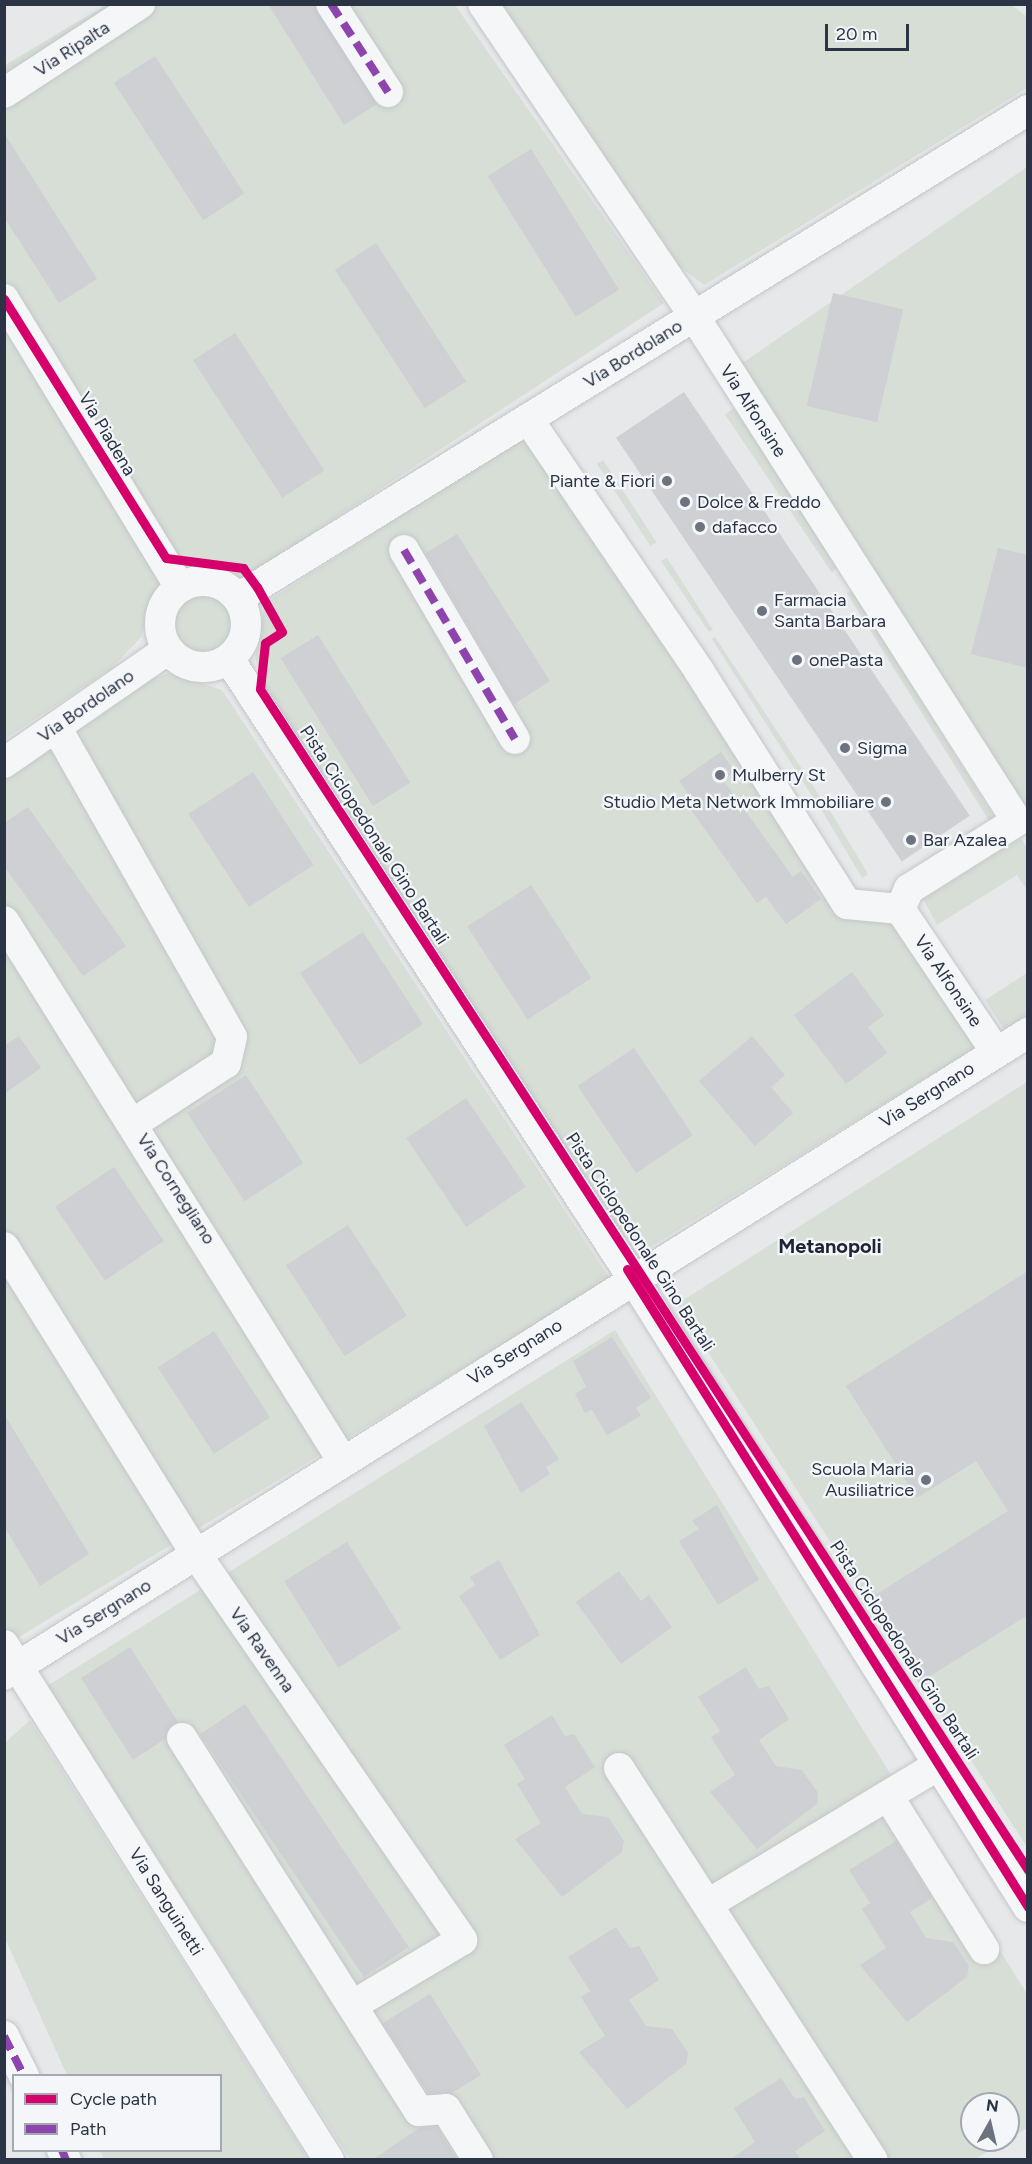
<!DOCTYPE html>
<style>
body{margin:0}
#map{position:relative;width:1032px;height:2164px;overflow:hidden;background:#e6e8ea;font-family:Figtree,sans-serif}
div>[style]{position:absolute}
.green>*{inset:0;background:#d6ded6;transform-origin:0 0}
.round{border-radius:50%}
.building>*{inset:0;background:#ced0d3;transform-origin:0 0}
.roads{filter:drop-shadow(0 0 2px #c4c6c8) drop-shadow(0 0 2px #c4c6c8)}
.street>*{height:30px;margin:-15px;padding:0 15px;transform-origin:15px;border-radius:15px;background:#f5f6f7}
.street>.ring{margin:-15px;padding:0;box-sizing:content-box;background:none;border:30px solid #f5f6f7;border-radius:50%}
.quiet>*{height:8px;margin-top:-4px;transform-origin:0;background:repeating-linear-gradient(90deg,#8e44ad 0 15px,transparent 0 23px)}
.cycleway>*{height:9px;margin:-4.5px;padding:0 4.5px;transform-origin:4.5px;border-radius:4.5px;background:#d6006c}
.dots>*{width:16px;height:16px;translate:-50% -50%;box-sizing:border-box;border:3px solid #f4f6f9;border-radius:50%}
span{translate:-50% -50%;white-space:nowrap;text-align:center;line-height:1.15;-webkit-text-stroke:4.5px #f4f6f9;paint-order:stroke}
.street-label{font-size:18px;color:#2b3445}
.poi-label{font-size:18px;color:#2b3445}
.right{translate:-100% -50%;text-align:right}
.left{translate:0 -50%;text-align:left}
.neighbourhood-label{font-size:20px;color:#1d2536;font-weight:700}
.frame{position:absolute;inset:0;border:6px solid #2b3445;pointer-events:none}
.legend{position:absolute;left:12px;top:2074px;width:210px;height:78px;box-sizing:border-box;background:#f4f6f9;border:2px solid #a4a8b1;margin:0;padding:8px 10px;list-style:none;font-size:18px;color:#2b3445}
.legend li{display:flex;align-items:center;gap:12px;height:30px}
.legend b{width:30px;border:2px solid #a4a8b1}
.north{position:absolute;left:960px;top:2092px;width:60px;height:60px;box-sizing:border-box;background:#f4f6f9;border:2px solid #a4a8b1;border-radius:50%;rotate:8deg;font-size:16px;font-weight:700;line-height:24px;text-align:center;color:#2b3445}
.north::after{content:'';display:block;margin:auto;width:21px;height:27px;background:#6c737f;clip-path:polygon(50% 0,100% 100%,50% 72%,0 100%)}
.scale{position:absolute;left:825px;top:24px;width:84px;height:27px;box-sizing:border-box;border:3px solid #2b3445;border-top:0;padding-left:8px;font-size:18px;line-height:21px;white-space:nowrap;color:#2b3445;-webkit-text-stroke:4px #f4f6f9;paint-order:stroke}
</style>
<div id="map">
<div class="green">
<div style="clip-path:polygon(106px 5px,455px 5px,664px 303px,244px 578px,162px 575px,141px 637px,112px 668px,5px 739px,5px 65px)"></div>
<div style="clip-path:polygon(485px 5px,1012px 5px,1027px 17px,1027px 88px,704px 285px,674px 262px)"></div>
<div style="clip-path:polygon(1027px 167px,1027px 822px,741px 364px)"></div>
<div style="left:734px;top:408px;width:191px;height:11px;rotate:56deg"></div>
<div style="clip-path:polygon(527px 435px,842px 905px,890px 910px,978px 1046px,637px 1255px,263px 688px,255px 656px,265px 603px)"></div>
<div style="left:603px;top:460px;width:98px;height:7px;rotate:57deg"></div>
<div style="clip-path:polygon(667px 558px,713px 630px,709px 632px,661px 561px)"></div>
<div style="left:852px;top:590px;width:273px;height:6px;rotate:58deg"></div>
<div class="round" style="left:175px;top:594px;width:58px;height:58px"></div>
<div style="clip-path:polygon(715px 637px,821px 798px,816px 802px,712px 639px)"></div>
<div style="clip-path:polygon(169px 673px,222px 690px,610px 1279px,14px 1640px,5px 1624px,5px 780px,125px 688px)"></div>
<div style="left:826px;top:804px;width:82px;height:7px;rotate:59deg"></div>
<div style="clip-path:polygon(1021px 838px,1027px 848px,1027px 890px,1017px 875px,937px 925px,923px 899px)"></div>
<div style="clip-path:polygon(1027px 973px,1027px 1019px,1006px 1032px,985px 1000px)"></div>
<div style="clip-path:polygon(1027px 1082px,1027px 1847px,677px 1304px)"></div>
<div style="clip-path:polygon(670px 1307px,836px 1562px,832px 1564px)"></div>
<div style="clip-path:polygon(615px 1330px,1027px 1994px,1027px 2128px,1008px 2140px,1008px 2104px,972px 2104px,972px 2140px,1007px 2140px,975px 2159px,350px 2159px,47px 1686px)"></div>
<div style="clip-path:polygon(841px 1569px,1027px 1860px,1027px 1867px,837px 1571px)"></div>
<div style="clip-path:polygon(30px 1720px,308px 2159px,104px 2159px,100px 2151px,220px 2150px,220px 2076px,67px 2075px,5px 1938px,5px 1743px)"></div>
</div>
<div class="building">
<div style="clip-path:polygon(268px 4px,314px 4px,377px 104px,344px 125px)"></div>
<div style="left:155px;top:56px;width:164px;height:49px;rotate:57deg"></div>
<div style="clip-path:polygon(4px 133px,97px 279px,59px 303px,4px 217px)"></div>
<div style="left:531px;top:149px;width:166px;height:51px;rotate:58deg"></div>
<div style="left:376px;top:243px;width:165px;height:49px;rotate:57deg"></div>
<div style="left:833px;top:293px;width:72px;height:116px;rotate:13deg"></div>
<div style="left:235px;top:333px;width:164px;height:50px;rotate:57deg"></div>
<div style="left:684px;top:392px;width:511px;height:82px;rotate:56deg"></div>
<div style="clip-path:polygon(457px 534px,550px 681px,514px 704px,426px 553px)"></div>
<div style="clip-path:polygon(998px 548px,1028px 555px,1028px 668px,971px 654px)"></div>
<div style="left:318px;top:635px;width:174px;height:44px;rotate:58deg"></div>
<div style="clip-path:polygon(721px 752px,735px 772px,723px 780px,793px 877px,801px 871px,821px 899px,786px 924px,766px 897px,757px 903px,687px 804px,693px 800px,679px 781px)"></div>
<div style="left:253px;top:772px;width:111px;height:77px;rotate:57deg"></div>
<div style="clip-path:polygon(28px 807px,126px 946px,83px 976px,4px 866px,4px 823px)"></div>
<div style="left:531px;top:885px;width:111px;height:76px;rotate:57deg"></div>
<div style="left:363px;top:932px;width:110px;height:75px;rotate:57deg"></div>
<div style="clip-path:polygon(852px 972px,884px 1015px,868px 1027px,887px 1053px,846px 1084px,794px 1015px)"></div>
<div style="clip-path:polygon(19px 1036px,41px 1068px,4px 1094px,4px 1046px)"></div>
<div style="clip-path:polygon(752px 1036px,785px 1075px,771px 1087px,793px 1113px,755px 1146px,699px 1081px)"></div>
<div style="left:634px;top:1048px;width:105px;height:68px;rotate:56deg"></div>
<div style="left:246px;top:1075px;width:105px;height:70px;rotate:57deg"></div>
<div style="left:466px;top:1098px;width:107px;height:72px;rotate:56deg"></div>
<div style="left:114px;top:1167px;width:89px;height:71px;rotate:56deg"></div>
<div style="left:348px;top:1225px;width:108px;height:74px;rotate:57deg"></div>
<div style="clip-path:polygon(1028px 1271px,1028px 1615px,919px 1683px,866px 1601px,1008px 1511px,976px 1461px,917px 1498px,846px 1386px)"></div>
<div style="left:214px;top:1331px;width:103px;height:67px;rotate:57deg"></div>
<div style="clip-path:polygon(612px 1337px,651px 1398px,636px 1408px,641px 1416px,607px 1435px,592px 1410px,585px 1413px,575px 1394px,586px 1387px,573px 1361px)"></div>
<div style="clip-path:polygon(521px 1402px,559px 1459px,546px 1467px,550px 1474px,521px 1493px,484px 1426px)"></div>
<div style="clip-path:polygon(4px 1414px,89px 1554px,40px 1586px,4px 1526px)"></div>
<div style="clip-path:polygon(717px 1505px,759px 1580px,718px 1605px,679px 1541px,699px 1529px,692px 1521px)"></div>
<div style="left:347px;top:1542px;width:102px;height:74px;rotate:58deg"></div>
<div style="clip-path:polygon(499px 1560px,540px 1635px,500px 1660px,459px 1596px,475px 1585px,470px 1577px)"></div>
<div style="clip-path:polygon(619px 1571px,641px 1601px,649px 1595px,672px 1627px,621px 1664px,576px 1602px)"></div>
<div style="clip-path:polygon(130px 1647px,178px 1722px,167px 1730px,165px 1739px,133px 1760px,81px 1678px)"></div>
<div style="clip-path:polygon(746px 1667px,759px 1689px,769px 1686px,789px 1719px,759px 1740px,776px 1766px,802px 1770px,818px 1793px,817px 1804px,757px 1849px,710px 1792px,735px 1775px,711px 1737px,720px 1731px,698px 1697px)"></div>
<div style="left:245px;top:1704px;width:293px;height:54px;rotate:56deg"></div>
<div style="clip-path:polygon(552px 1715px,565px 1736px,574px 1734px,595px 1767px,565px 1787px,582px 1814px,608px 1817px,624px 1841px,622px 1852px,562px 1897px,515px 1839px,541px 1823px,517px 1784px,525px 1779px,504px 1745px)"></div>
<div style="clip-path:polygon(896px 1841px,932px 1898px,910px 1912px,926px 1938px,953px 1942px,969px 1966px,967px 1977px,907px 2022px,860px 1965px,886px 1948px,862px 1909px,870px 1903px,849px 1870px)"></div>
<div style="clip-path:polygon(616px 1927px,630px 1948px,639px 1946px,659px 1980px,629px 2000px,646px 2026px,672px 2029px,688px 2053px,686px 2064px,627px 2109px,579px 2052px,605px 2036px,581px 1997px,590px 1991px,568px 1957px)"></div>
<div style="clip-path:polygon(430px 1994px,481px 2075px,452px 2093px,428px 2093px,383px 2023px)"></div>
<div style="clip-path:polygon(781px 2078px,795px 2099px,804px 2097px,825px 2131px,795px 2151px,801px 2160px,730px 2160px,755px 2142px,734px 2108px)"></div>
<div style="clip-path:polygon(437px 2127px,457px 2160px,372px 2160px,419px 2128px)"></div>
</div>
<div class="roads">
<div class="street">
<div style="left:331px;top:4px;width:105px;rotate:57.1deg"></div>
<div style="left:483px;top:4px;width:377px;rotate:55.9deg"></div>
<div style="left:694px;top:316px;width:599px;rotate:57.4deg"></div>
<div style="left:1017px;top:821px;width:128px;rotate:147.8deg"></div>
<div style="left:909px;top:889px;width:22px;rotate:114deg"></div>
<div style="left:4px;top:93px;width:163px;rotate:-33.2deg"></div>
<div style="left:4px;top:299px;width:338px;rotate:58.6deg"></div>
<div style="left:528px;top:419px;width:305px;rotate:55.8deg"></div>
<div style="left:699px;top:671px;width:276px;rotate:57.6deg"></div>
<div style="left:847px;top:904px;width:53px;rotate:5.4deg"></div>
<div style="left:404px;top:550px;width:219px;rotate:59.6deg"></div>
<div class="ring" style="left:160px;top:581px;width:56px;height:56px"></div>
<div style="left:238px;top:598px;width:929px;rotate:-31.7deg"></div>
<div style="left:229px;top:659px;width:738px;rotate:56.89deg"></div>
<div style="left:632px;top:1277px;width:744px;rotate:57.85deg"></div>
<div style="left:56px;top:727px;width:356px;rotate:60.4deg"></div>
<div style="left:232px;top:1037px;width:27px;rotate:103deg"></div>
<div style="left:226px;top:1063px;width:110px;rotate:146.9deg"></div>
<div style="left:4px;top:763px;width:198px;rotate:-34.7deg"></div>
<div style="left:900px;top:909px;width:172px;rotate:56.1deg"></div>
<div style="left:4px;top:921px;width:636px;rotate:57.91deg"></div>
<div style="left:4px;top:1247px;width:362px;rotate:58deg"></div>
<div style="left:196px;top:1554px;width:469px;rotate:55.4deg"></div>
<div style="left:462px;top:1940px;width:127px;rotate:149.2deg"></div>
<div style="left:4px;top:1645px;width:609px;rotate:57.75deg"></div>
<div style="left:4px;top:1675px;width:1209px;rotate:-32.09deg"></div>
<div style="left:182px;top:1738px;width:442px;rotate:57.6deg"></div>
<div style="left:419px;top:2111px;width:27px;rotate:-4deg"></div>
<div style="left:446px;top:2109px;width:60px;rotate:57.9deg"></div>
<div style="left:619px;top:1768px;width:467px;rotate:57.1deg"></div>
<div style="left:888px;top:1796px;width:181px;rotate:57.9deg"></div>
<div style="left:708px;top:1904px;width:269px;rotate:-31.1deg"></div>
<div style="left:4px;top:2036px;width:45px;rotate:63.4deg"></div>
<div style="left:62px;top:2150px;width:11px;rotate:68deg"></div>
</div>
</div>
<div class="quiet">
<div style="left:331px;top:4px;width:105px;rotate:57.1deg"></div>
<div style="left:404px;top:550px;width:219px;rotate:59.6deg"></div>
<div style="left:4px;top:2036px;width:45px;rotate:63.4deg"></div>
<div style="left:62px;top:2150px;width:11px;rotate:68deg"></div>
</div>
<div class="cycleway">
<div style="left:4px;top:299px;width:305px;rotate:58deg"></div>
<div style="left:166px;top:558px;width:78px;rotate:7.4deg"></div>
<div style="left:243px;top:568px;width:24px;rotate:54deg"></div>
<div style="left:257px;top:587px;width:51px;rotate:60.9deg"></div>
<div style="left:282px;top:632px;width:20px;rotate:147deg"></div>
<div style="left:265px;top:643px;width:46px;rotate:96.2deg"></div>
<div style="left:260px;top:689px;width:1409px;rotate:56.96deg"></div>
<div style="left:627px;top:1269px;width:754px;rotate:57.85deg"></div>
</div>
<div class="dots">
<div style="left:667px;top:481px;background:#6c737f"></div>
<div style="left:685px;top:502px;background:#6c737f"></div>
<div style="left:700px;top:527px;background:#6c737f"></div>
<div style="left:762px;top:611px;background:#6c737f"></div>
<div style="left:797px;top:660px;background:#6c737f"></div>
<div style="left:845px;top:748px;background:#6c737f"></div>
<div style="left:720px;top:775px;background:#6c737f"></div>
<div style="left:886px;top:802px;background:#6c737f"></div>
<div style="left:911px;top:840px;background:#6c737f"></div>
<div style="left:926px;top:1480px;background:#6c737f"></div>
</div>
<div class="street-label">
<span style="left:72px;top:49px;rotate:-33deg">Via Ripalta</span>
<span style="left:633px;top:354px;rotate:-32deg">Via Bordolano</span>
<span style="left:753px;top:411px;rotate:57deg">Via Alfonsine</span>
<span style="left:107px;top:434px;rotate:59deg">Via Piadena</span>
<span style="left:86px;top:706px;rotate:-35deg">Via Bordolano</span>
<span style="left:374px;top:835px;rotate:57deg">Pista Ciclopedonale Gino Bartali</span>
<span style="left:948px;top:981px;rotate:56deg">Via Alfonsine</span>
<span style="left:927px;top:1095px;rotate:-32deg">Via Sergnano</span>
<span style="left:176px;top:1189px;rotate:57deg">Via Cornegliano</span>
<span style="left:640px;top:1242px;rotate:57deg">Pista Ciclopedonale Gino Bartali</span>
<span style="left:515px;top:1352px;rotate:-32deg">Via Sergnano</span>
<span style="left:104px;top:1612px;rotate:-32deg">Via Sergnano</span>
<span style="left:262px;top:1650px;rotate:55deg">Via Ravenna</span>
<span style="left:904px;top:1650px;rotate:57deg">Pista Ciclopedonale Gino Bartali</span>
<span style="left:166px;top:1902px;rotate:58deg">Via Sanguinetti</span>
</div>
<div class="poi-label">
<span class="right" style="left:655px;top:481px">Piante &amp; Fiori</span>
<span class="left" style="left:697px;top:502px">Dolce &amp; Freddo</span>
<span class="left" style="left:712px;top:527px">dafacco</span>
<span class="left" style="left:774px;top:611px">Farmacia<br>Santa Barbara</span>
<span class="left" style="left:809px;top:660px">onePasta</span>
<span class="left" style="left:857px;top:748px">Sigma</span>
<span class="left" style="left:732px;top:775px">Mulberry St</span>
<span class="right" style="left:874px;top:802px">Studio Meta Network Immobiliare</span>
<span class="left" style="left:923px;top:840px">Bar Azalea</span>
<span class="right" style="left:914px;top:1480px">Scuola Maria<br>Ausiliatrice</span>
</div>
<div class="neighbourhood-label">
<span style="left:830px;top:1246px">Metanopoli</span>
</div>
<div class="frame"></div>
<ul class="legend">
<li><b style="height:8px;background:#d6006c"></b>Cycle path</li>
<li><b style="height:8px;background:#8e44ad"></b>Path</li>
</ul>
<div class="north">N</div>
<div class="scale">20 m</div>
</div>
